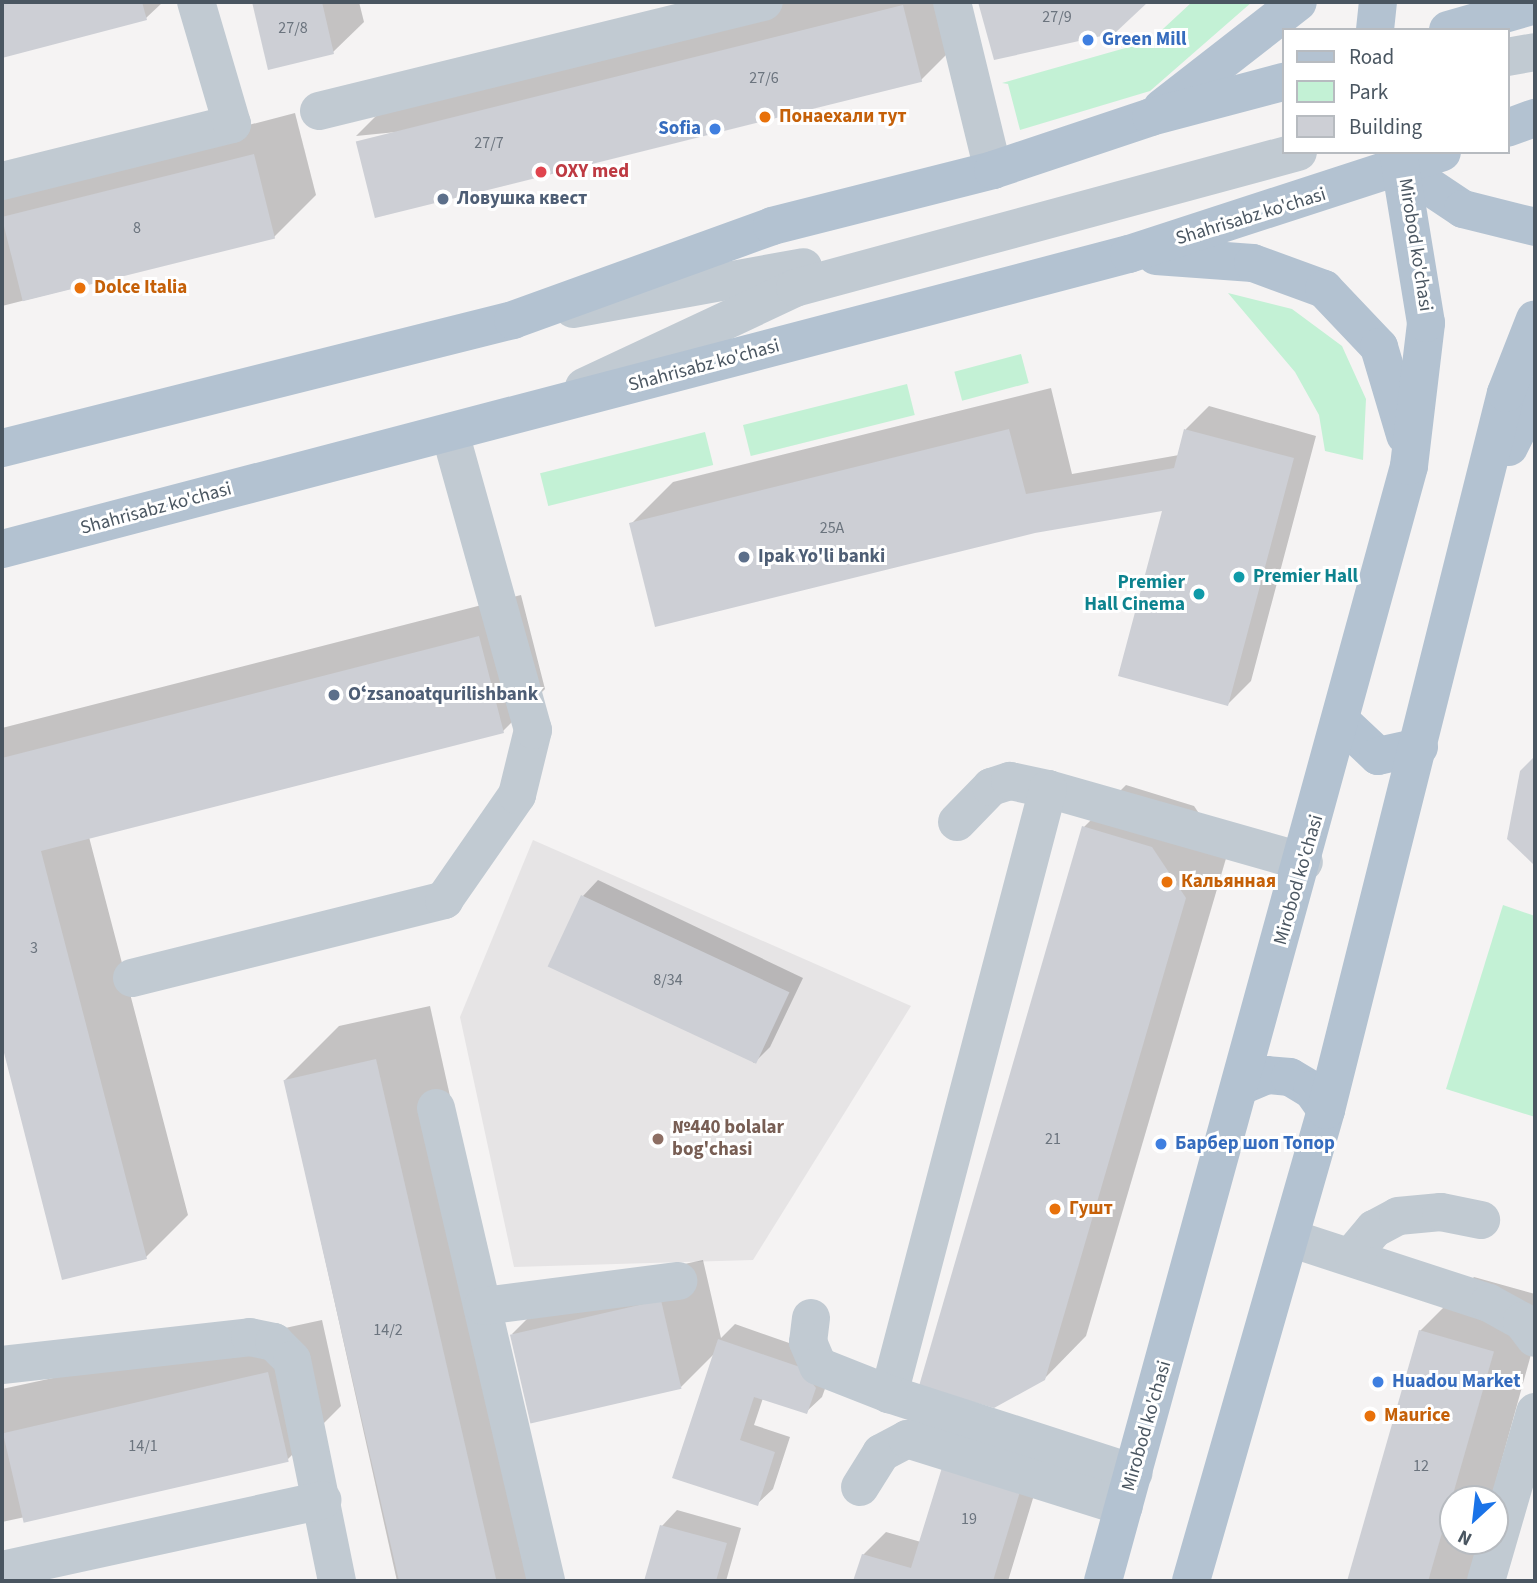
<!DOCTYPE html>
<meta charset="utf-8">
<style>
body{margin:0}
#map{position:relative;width:1537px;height:1583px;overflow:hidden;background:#f5f3f3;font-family:"Source Sans 3",sans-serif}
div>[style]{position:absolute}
.education>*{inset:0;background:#e6e4e5}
.green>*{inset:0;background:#c3f1d5;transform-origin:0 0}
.shadow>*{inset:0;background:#0003}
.building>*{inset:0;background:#cdcfd5;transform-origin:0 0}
.minor>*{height:38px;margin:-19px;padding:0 19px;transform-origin:19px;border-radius:19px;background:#c1cad2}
.major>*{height:38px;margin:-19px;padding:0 19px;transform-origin:19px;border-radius:19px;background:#b3c2d1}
.dots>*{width:19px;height:19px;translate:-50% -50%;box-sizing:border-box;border:4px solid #fff;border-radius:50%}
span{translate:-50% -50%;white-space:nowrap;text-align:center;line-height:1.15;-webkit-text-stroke:6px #fff;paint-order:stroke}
.number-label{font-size:16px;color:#6b747e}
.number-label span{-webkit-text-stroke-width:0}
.shop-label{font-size:19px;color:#366cbe;font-weight:700}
.left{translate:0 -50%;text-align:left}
.right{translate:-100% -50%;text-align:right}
.food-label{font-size:19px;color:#c56008;font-weight:700}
.health-label{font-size:19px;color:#be3a42;font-weight:700}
.service-label{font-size:19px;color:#4e5e75;font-weight:700}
.street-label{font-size:19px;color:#4a5661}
.culture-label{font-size:19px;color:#0d838f;font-weight:700}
.education-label{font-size:19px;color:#785e54;font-weight:700}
.frame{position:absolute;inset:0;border:4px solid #4a5661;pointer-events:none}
.legend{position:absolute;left:1282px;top:28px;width:228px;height:126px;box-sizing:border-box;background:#fff;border:2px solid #b7bbc0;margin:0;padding:9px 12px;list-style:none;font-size:21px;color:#4a5661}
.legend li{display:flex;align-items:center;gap:14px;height:35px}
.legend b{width:35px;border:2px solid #b7bbc0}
.north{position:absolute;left:1439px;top:1485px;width:70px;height:70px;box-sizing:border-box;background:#fff;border:2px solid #b7bbc0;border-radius:50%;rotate:207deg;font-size:19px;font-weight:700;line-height:28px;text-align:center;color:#4a5661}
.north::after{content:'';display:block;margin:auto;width:24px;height:32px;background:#1a73e8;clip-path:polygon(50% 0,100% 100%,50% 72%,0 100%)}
</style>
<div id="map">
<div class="education">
<div style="clip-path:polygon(533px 840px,911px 1006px,753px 1260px,514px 1267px,460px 1017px)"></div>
</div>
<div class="green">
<div style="clip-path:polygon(1192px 2px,1252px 2px,1150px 91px,1020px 130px,1008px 84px,1002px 83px,1150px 41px)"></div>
<div style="clip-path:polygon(1228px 293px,1292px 309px,1342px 346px,1366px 399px,1363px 460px,1325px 451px,1319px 415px,1295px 372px)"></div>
<div style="left:1021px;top:354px;width:30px;height:69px;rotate:75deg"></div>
<div style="left:907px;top:384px;width:32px;height:169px;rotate:76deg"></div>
<div style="left:705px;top:432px;width:34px;height:170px;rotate:76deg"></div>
<div style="clip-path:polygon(1503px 905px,1535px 916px,1535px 1117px,1446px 1089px)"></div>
</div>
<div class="shadow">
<div style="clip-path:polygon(2px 2px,163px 2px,146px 18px,2px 56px)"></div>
<div style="clip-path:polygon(253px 2px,359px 2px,364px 22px,333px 52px,269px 67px)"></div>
<div style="clip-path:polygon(788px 2px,954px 2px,963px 38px,921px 80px,356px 136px,398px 94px)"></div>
<div style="clip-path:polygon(980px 2px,1145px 2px,1114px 31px,995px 58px)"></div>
<div style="clip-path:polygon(295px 113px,316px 195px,274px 237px,2px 306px,2px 189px)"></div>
<div style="clip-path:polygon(1051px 388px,1072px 474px,1179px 455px,1186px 429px,1209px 406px,1316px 436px,1251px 681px,1228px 704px,1166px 505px,631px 524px,673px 482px)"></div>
<div style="clip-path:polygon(521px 595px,545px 689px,503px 731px,89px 837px,188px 1215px,146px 1257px,64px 1278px,2px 1038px,2px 728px)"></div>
<div style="clip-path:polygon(1535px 758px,1535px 861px,1534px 862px,1522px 772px)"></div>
<div style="clip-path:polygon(1126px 785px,1194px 806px,1227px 855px,1086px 1336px,1044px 1379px,1084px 827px)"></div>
<div style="clip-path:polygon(598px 880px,803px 978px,770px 1047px,754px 1063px,583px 896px)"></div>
<div style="clip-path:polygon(430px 1006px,552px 1556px,527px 1581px,397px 1581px,285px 1080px,339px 1026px)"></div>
<div style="clip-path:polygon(703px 1260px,721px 1338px,735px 1324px,815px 1352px,831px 1372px,822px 1397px,806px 1412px,763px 1398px,754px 1425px,790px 1437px,773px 1489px,757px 1504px,715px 1353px,681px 1387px,512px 1334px,554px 1292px)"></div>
<div style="clip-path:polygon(1474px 1277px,1535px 1294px,1535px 1340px,1491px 1499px,1453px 1499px,1453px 1541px,1479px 1541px,1468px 1581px,1350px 1581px,1420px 1331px)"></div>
<div style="clip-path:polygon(322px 1320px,341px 1406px,287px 1460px,2px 1522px,2px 1389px)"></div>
<div style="clip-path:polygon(1044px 1462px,1008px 1581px,855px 1581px,863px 1555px,886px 1532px,921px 1542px)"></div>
<div style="clip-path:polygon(677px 1510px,741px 1528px,726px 1581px,646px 1581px,662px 1526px)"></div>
</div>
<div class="building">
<div style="clip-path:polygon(2px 2px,142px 2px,147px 20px,2px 58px)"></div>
<div style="clip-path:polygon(252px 2px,322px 2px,334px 54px,268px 70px)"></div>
<div style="clip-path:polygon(978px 2px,1148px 2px,1115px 33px,994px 60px)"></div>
<div style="left:903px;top:5px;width:79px;height:564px;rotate:76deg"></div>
<div style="left:254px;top:154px;width:87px;height:260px;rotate:76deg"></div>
<div style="clip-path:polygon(1009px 429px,1026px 494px,1174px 468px,1184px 429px,1294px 458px,1228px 706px,1118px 676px,1162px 511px,1035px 533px,655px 627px,629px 523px)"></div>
<div style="clip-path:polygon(479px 636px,504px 733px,41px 851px,147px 1259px,62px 1280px,2px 1045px,2px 758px)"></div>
<div style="clip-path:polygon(1535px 756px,1535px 863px,1534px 865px,1507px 839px,1520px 771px)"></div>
<div style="clip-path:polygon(1082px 826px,1152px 847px,1186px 898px,1045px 1380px,994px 1408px,919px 1386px)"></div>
<div style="left:581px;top:895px;width:230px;height:79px;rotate:25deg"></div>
<div style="left:376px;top:1059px;width:535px;height:95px;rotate:77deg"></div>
<div style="left:661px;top:1300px;width:91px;height:155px;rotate:77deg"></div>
<div style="left:1419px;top:1330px;width:78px;height:261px;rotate:16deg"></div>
<div style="clip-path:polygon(718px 1339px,800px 1367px,816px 1388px,807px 1414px,754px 1397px,740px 1440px,775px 1452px,758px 1506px,672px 1478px)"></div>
<div style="left:268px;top:1372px;width:92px;height:272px;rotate:77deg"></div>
<div style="clip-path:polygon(944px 1461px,1022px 1485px,993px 1581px,853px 1581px,862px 1554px,911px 1568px)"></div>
<div style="clip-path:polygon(660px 1525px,727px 1543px,716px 1581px,644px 1581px)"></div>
</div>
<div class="minor">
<div style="left:952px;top:2px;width:173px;rotate:76.3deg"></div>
<div style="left:1507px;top:57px;width:28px;rotate:-10deg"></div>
<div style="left:319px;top:111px;width:458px;rotate:-13.8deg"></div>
<div style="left:2px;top:181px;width:237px;rotate:-13.9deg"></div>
<div style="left:232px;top:124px;width:127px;rotate:-106.4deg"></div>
<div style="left:573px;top:309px;width:234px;rotate:-10.3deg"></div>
<div style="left:584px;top:387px;width:233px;rotate:-25.1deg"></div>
<div style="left:795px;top:288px;width:521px;rotate:-15.13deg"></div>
<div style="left:1048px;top:789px;width:266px;rotate:15.9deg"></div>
<div style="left:957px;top:822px;width:49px;rotate:-45.8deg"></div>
<div style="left:991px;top:787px;width:20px;rotate:-18deg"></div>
<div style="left:1010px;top:781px;width:39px;rotate:12deg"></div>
<div style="left:1048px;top:789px;width:626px;rotate:104.72deg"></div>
<div style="left:889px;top:1394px;width:257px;rotate:17.9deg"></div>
<div style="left:132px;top:978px;width:322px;rotate:-14deg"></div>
<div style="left:444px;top:900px;width:128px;rotate:-55.2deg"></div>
<div style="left:517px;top:795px;width:67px;rotate:-76.2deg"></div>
<div style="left:533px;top:730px;width:309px;rotate:-105.6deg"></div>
<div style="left:436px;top:1108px;width:486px;rotate:76.9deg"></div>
<div style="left:1290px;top:1238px;width:209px;rotate:18.1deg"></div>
<div style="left:1489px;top:1303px;width:38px;rotate:29deg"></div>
<div style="left:1522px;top:1321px;width:21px;rotate:53deg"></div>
<div style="left:1353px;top:1254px;width:33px;rotate:-50deg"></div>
<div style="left:1374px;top:1229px;width:27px;rotate:-28deg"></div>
<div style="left:1398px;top:1216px;width:43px;rotate:-5.3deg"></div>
<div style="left:1441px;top:1212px;width:41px;rotate:11.3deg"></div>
<div style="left:483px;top:1306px;width:197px;rotate:-7.3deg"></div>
<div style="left:811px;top:1318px;width:24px;rotate:97deg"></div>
<div style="left:808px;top:1342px;width:26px;rotate:67deg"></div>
<div style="left:818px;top:1366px;width:76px;rotate:21.5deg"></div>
<div style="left:2px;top:1365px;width:250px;rotate:-6.4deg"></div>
<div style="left:250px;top:1337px;width:25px;rotate:12deg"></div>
<div style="left:274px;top:1342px;width:25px;rotate:45deg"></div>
<div style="left:292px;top:1360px;width:226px;rotate:78.5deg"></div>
<div style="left:860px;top:1487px;width:40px;rotate:-58deg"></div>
<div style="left:881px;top:1453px;width:30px;rotate:-28deg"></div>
<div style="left:907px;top:1439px;width:227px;rotate:17.4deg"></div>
<div style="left:2px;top:1570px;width:328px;rotate:-12.3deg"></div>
<div style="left:1486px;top:1581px;width:176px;rotate:-73.8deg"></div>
</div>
<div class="major">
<div style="left:1375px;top:30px;width:28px;rotate:-84deg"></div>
<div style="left:1448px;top:30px;width:91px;rotate:-16deg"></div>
<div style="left:1162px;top:108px;width:172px;rotate:-37.9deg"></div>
<div style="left:1507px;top:128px;width:30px;rotate:-20deg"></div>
<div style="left:1403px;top:169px;width:72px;rotate:33.7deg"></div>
<div style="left:1463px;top:209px;width:74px;rotate:14deg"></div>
<div style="left:1156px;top:256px;width:97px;rotate:4.1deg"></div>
<div style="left:1253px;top:263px;width:76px;rotate:20.1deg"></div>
<div style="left:1324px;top:289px;width:80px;rotate:46.5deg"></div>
<div style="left:1379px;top:347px;width:92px;rotate:73.5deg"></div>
<div style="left:1509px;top:447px;width:58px;rotate:-63.4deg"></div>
<div style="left:2px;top:448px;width:527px;rotate:-14.06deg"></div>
<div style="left:513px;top:320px;width:276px;rotate:-19.9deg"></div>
<div style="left:772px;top:226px;width:228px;rotate:-14.2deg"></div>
<div style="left:993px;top:170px;width:167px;rotate:-18.5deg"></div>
<div style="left:1151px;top:117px;width:137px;rotate:-14.9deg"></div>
<div style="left:2px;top:549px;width:1165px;rotate:-14.67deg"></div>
<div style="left:1129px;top:254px;width:329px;rotate:-18deg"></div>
<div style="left:1343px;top:723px;width:48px;rotate:43.3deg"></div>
<div style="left:1378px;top:756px;width:42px;rotate:-12.4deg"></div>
<div style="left:1241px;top:1086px;width:28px;rotate:-23deg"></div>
<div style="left:1267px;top:1075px;width:23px;rotate:5deg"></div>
<div style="left:1290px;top:1077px;width:26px;rotate:31deg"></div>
<div style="left:1312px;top:1090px;width:24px;rotate:55deg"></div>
<div style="left:1103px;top:1581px;width:1156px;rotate:-74.65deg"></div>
<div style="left:1409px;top:466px;width:144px;rotate:-83.2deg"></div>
<div style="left:1426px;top:323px;width:173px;rotate:-99.3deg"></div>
<div style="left:1191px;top:1581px;width:490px;rotate:-74deg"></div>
<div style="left:1326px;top:1110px;width:739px;rotate:-75.91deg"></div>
<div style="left:1506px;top:393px;width:79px;rotate:-68.6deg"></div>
</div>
<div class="dots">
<div style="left:1088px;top:40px;background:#3f7fe0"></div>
<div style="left:765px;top:117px;background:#e8710a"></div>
<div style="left:715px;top:129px;background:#3f7fe0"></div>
<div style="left:541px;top:172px;background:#e0444e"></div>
<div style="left:443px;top:199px;background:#5c6f8a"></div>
<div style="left:80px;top:288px;background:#e8710a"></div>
<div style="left:744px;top:557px;background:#5c6f8a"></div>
<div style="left:1239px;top:577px;background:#0f9aa8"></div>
<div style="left:1199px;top:594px;background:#0f9aa8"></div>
<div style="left:334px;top:695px;background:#5c6f8a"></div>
<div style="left:1167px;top:882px;background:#e8710a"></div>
<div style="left:658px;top:1139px;background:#8d6e63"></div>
<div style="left:1161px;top:1144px;background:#3f7fe0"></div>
<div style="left:1055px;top:1209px;background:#e8710a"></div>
<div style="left:1378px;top:1382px;background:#3f7fe0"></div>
<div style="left:1370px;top:1416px;background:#e8710a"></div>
</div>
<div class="number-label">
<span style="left:1057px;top:17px">27/9</span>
<span style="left:293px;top:28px">27/8</span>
<span style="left:764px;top:78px">27/6</span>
<span style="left:489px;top:143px">27/7</span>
<span style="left:137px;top:228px">8</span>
<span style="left:832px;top:528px">25А</span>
<span style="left:34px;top:948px">3</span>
<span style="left:668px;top:980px">8/34</span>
<span style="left:1053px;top:1139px">21</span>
<span style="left:388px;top:1330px">14/2</span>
<span style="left:143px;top:1446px">14/1</span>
<span style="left:1421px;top:1466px">12</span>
<span style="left:969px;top:1519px">19</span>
</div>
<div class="shop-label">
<span class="left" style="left:1102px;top:40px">Green Mill</span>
<span class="right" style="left:701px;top:129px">Sofia</span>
<span class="left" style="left:1175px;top:1144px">Барбер шоп Топор</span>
<span class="left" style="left:1392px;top:1382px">Huadou Market</span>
</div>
<div class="food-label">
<span class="left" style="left:779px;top:117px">Понаехали тут</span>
<span class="left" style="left:94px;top:288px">Dolce Italia</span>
<span class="left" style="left:1181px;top:882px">Кальянная</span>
<span class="left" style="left:1069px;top:1209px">Гушт</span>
<span class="left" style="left:1384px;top:1416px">Maurice</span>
</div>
<div class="health-label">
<span class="left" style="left:555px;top:172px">OXY med</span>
</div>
<div class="service-label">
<span class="left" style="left:457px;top:199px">Ловушка квест</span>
<span class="left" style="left:758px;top:557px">Ipak Yo'li banki</span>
<span class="left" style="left:348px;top:695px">Oʻzsanoatqurilishbank</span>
</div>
<div class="street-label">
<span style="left:1251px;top:217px;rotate:-17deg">Shahrisabz ko'chasi</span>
<span style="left:1415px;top:245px;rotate:81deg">Mirobod ko'chasi</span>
<span style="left:704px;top:366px;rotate:-15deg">Shahrisabz ko'chasi</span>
<span style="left:156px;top:509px;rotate:-15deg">Shahrisabz ko'chasi</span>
<span style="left:1299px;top:880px;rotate:-74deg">Mirobod ko'chasi</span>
<span style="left:1147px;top:1426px;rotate:-74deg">Mirobod ko'chasi</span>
</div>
<div class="culture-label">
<span class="left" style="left:1253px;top:577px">Premier Hall</span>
<span class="right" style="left:1185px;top:594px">Premier<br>Hall Cinema</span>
</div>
<div class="education-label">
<span class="left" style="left:672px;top:1139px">№440 bolalar<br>bog'chasi</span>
</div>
<div class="frame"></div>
<ul class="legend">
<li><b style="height:9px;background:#b3c2d1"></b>Road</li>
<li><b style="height:19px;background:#c3f1d5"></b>Park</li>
<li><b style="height:19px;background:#cdcfd5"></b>Building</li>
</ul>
<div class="north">N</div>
</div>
